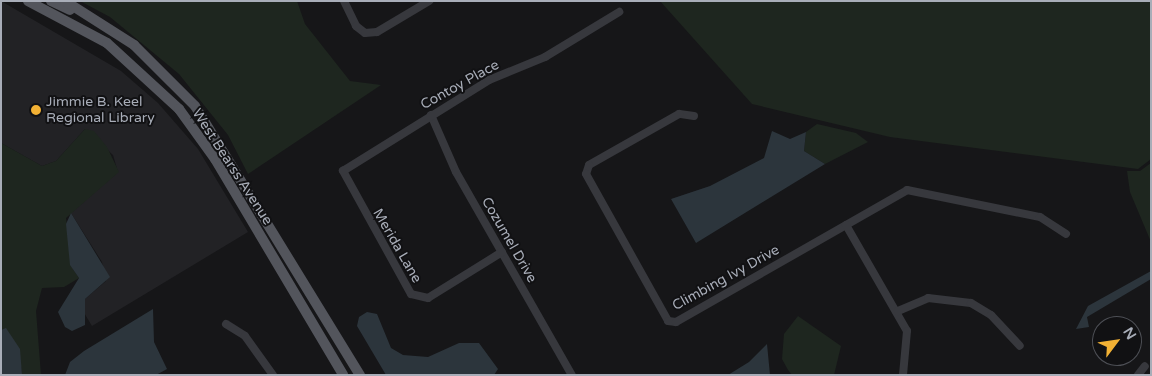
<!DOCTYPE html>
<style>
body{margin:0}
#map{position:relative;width:1152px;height:376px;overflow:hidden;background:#161618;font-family:"Varela Round",sans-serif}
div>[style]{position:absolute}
.built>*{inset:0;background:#222225}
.green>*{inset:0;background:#1e261f}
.water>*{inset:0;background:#2c353c}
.minor>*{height:8px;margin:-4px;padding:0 4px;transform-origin:4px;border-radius:4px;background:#37383d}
.major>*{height:10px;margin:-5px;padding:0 5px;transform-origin:5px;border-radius:5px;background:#53555c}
.dots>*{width:14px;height:14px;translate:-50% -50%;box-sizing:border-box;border:2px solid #111113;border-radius:50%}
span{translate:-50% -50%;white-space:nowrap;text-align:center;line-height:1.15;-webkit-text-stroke:4px #111113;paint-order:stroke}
.street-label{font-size:14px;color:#a8adb8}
.poi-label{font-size:14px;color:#a8adb8}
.left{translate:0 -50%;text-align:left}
.frame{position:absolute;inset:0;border:2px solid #a8adb8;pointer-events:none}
.north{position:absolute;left:1092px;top:316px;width:50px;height:50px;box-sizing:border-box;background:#111113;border:1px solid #4d4f55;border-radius:50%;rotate:59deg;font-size:14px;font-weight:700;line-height:20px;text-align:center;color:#a8adb8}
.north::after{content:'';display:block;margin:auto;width:18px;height:22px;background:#f2b134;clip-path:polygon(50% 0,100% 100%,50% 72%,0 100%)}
</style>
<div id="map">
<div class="built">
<div style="clip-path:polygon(1px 1px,121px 71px,158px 103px,198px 149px,248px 232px,92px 326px,83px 311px,85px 299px,106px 281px,102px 262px,71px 213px,118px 172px,113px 155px,85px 129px,56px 161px,42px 166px,1px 143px)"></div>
</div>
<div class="green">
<div style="clip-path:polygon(80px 1px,297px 1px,305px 24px,350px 81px,381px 85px,248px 174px,228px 135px,179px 74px,110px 17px)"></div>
<div style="clip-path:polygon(660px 1px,1151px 1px,1151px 159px,1138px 169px,890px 137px,752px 104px)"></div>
<div style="clip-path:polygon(817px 124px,856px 133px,868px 142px,825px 164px,804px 151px,806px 132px)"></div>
<div style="clip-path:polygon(85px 129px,94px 131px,107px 147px,119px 172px,66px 218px,73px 269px,79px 278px,64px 287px,42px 288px,36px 311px,41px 375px,22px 375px,19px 349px,6px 329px,1px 330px,1px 143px,42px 166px,56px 161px)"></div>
<div style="clip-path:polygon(1151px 163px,1151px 242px,1130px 192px,1127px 171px,1140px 171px)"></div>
<div style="clip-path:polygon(798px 316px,841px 346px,834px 375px,792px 375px,788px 370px,782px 359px,784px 334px)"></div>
</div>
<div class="water">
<div style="clip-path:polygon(772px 131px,790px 139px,806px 132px,804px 151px,825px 164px,696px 243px,671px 199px,710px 186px,764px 158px)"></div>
<div style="clip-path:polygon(71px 213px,110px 277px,85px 299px,85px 325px,72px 331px,65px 327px,58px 312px,79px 278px,70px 265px,66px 224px)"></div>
<div style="clip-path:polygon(1151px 271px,1151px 279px,1087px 317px,1089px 327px,1076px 329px,1088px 306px)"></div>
<div style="clip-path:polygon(153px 309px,154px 342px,167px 369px,156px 375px,65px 375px,70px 362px,84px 351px)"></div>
<div style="clip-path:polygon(367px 312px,377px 314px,391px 348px,403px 355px,428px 357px,459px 343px,479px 343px,498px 369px,494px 375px,386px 375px,357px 326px,359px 317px)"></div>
<div style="clip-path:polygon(6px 328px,20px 349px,22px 375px,1px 375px,1px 330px)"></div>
<div style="clip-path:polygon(767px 344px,770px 375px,728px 375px,749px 362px)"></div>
</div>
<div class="minor">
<div style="left:344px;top:1px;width:28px;rotate:64deg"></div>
<div style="left:356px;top:26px;width:11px;rotate:38deg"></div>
<div style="left:365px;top:33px;width:12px;rotate:-5deg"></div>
<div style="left:377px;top:32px;width:61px;rotate:-30.8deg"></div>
<div style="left:431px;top:115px;width:62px;rotate:66.3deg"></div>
<div style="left:456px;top:172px;width:234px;rotate:60.3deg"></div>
<div style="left:694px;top:116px;width:15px;rotate:-172deg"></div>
<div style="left:679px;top:114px;width:103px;rotate:150.5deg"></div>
<div style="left:589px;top:165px;width:9px;rotate:108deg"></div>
<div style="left:586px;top:174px;width:168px;rotate:60.8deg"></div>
<div style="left:668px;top:321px;width:8px;rotate:7deg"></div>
<div style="left:676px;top:322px;width:266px;rotate:-29.7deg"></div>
<div style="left:907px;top:190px;width:136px;rotate:11.5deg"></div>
<div style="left:1040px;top:217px;width:31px;rotate:33deg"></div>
<div style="left:846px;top:225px;width:122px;rotate:60.1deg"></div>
<div style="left:907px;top:331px;width:44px;rotate:95.2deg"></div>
<div style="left:502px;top:252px;width:87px;rotate:148.1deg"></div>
<div style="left:428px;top:298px;width:17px;rotate:-167deg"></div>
<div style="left:411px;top:294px;width:141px;rotate:-118.9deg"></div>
<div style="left:343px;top:171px;width:172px;rotate:-31.9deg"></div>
<div style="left:489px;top:80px;width:61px;rotate:-22.3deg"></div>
<div style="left:545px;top:57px;width:87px;rotate:-31.3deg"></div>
<div style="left:898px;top:311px;width:33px;rotate:-23deg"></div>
<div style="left:928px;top:298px;width:43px;rotate:6.6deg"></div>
<div style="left:971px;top:303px;width:23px;rotate:31deg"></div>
<div style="left:991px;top:315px;width:42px;rotate:46.9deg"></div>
<div style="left:226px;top:324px;width:22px;rotate:32deg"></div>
<div style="left:245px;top:336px;width:48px;rotate:54.3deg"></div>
<div style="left:1138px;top:375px;width:11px;rotate:-52deg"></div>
</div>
<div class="major">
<div style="left:28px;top:1px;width:89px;rotate:28deg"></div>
<div style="left:107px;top:43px;width:98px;rotate:42.5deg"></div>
<div style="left:179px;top:109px;width:62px;rotate:54.2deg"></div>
<div style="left:215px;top:159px;width:251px;rotate:59.3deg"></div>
<div style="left:51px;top:1px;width:21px;rotate:25deg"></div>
<div style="left:65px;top:1px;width:82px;rotate:32.5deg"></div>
<div style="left:134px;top:45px;width:86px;rotate:45deg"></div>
<div style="left:195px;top:106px;width:316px;rotate:58.5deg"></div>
</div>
<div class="dots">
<div style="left:36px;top:110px;background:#f2b134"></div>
</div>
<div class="street-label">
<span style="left:460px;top:85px;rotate:-29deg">Contoy Place</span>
<span style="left:232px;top:167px;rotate:57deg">West Bearss Avenue</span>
<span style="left:509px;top:240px;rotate:60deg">Cozumel Drive</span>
<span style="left:397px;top:246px;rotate:60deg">Merida Lane</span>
<span style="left:726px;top:278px;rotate:-29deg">Climbing Ivy Drive</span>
</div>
<div class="poi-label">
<span class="left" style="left:46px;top:110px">Jimmie B. Keel<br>Regional Library</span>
</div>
<div class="frame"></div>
<div class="north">N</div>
</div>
